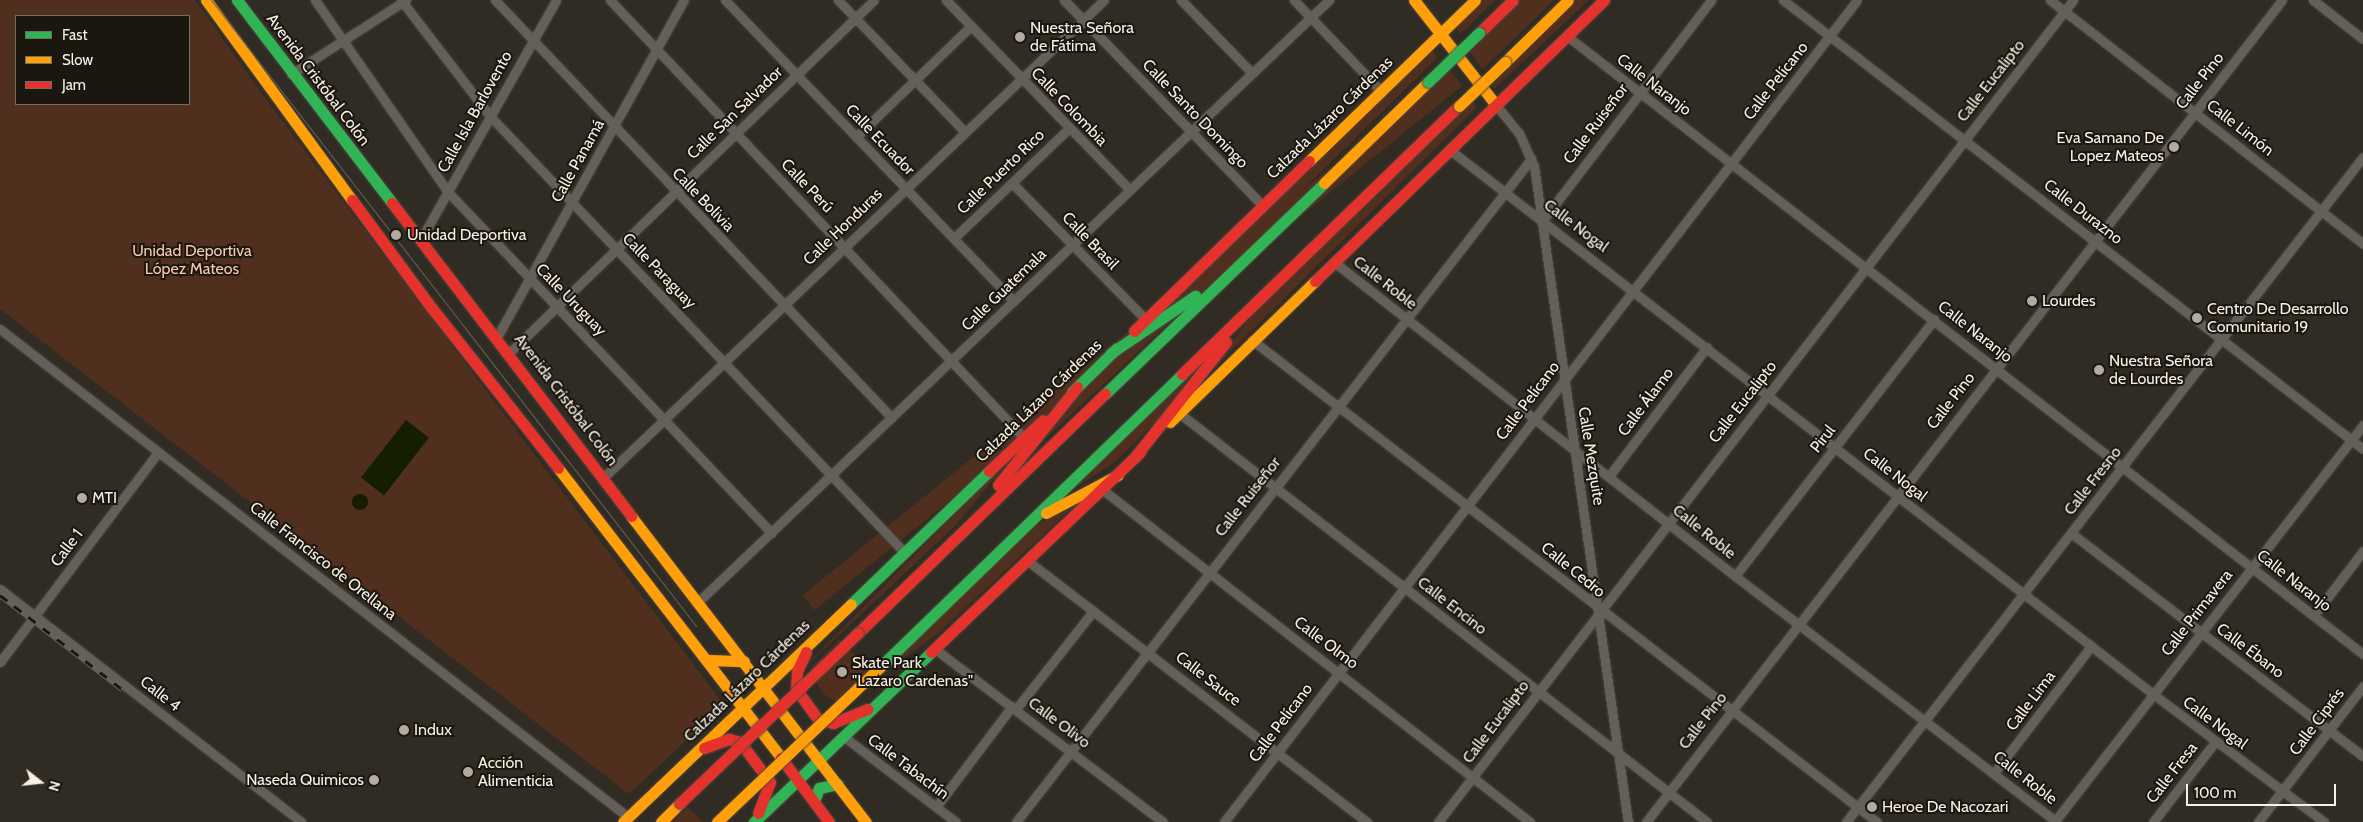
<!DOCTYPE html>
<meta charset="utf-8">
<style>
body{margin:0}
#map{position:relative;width:2363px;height:822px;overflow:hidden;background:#312c23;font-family:Cabin,sans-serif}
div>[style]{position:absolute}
.green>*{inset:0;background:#502f1f;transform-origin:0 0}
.water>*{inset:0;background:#151d03;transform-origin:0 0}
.round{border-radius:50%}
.roads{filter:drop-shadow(0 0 1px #4c4840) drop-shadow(0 0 1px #4c4840)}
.street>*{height:9px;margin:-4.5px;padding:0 4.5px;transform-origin:4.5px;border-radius:4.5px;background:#646059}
.fast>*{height:11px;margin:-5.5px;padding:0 5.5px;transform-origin:5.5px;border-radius:5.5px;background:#30b455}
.slow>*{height:11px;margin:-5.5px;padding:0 5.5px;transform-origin:5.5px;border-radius:5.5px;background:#ff9f0a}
.jam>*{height:11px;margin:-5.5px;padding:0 5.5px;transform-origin:5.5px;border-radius:5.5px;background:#e5322d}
.tram>*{height:1px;margin:-0.5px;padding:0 0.5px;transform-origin:0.5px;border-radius:0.5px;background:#67635b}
.rail>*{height:5px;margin-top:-2.5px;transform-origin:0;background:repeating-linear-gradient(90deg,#1b170f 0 9px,#67635b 0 18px);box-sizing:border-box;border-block:1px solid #67635b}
.bridges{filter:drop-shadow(0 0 1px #4c4840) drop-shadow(0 0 1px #4c4840)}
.fast-bridge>*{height:11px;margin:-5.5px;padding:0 5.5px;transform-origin:5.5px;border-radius:5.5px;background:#30b455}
.slow-bridge>*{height:11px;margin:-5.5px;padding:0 5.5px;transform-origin:5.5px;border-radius:5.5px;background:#ff9f0a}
.jam-bridge>*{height:11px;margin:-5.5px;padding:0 5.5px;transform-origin:5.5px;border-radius:5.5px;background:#e5322d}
.dots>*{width:14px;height:14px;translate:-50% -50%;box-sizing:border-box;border:2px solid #1b170f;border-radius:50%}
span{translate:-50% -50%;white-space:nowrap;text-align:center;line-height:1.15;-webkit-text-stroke:4px #1b170f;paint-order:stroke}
.poi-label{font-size:16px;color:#f6f0e5}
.left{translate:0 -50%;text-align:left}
.right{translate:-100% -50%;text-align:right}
.street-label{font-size:16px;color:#f6f0e5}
.park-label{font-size:16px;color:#f7c8b2}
.legend{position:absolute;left:15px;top:15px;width:175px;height:90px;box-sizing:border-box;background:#1b170f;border:1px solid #736e65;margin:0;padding:6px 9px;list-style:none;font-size:15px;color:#f6f0e5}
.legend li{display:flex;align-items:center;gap:10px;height:25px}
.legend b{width:25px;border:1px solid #736e65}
.north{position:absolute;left:15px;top:757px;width:50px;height:50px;-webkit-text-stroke:4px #1b170f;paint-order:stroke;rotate:106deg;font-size:14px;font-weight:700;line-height:20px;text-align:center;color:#f6f0e5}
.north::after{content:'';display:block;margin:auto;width:18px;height:22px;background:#f6f0e5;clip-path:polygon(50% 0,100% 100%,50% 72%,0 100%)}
.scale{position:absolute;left:2186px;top:784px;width:150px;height:22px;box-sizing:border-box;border:2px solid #f6f0e5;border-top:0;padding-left:6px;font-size:15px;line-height:18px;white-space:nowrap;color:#f6f0e5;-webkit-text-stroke:4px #1b170f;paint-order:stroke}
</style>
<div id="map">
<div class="green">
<div style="clip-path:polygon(evenodd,0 0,195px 0,262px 94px,724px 705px,629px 794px,0 309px,0 0,16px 16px,189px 16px,189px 104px,16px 104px,16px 16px)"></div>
<div style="clip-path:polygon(1481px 0,1495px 0,1460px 34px,1455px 26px)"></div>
<div style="clip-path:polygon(1522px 0,1554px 0,1483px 69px,1469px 51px)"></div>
<div style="clip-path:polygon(1574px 0,1589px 0,1494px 89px,1490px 83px)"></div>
<div style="clip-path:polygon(1431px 50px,1438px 57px,1216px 275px,1150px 321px)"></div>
<div style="left:1450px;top:71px;width:19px;height:833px;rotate:51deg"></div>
<div style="clip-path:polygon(1473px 101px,1477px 107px,1204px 378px,1271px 291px)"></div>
<div style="clip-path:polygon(1176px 316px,1024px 459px,1082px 386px,1110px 358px)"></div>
<div style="clip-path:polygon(1204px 358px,1165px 413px,1116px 461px,1057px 500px)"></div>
<div style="clip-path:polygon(1021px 447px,955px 526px,790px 681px)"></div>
<div style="clip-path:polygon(1073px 507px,936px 635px,873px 681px,1034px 526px)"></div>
<div style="clip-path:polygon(840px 639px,875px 676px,844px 706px,822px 693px,810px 669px)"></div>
<div style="clip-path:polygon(688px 807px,703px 822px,672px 822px)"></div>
</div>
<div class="water">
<div style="left:406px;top:420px;width:29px;height:73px;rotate:38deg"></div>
<div class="round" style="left:352px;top:494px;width:16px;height:16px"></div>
</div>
<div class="roads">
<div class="street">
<div style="left:315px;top:0;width:234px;rotate:55.3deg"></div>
<div style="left:448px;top:192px;width:470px;rotate:46.5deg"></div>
<div style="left:401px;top:0;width:146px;rotate:52.5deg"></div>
<div style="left:490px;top:116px;width:603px;rotate:46.48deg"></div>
<div style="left:495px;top:0;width:576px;rotate:46.48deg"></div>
<div style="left:610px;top:0;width:603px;rotate:46.61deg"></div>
<div style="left:725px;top:0;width:417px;rotate:46.2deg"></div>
<div style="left:838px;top:0;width:183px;rotate:46.1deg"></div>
<div style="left:946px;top:0;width:264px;rotate:45.9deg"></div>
<div style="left:1064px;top:0;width:286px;rotate:46deg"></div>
<div style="left:1181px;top:0;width:102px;rotate:45.8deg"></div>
<div style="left:1294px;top:0;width:126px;rotate:46.3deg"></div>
<div style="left:1783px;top:0;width:733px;rotate:37.74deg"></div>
<div style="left:2050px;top:0;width:397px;rotate:37.9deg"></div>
<div style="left:2313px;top:0;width:63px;rotate:38deg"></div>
<div style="left:1567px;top:36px;width:1008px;rotate:37.83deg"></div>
<div style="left:291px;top:74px;width:137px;rotate:-32.8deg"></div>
<div style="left:1496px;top:105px;width:36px;rotate:51deg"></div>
<div style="left:1519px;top:133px;width:36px;rotate:66deg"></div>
<div style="left:1534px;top:166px;width:663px;rotate:81.85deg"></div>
<div style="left:856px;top:137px;width:160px;rotate:-44deg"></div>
<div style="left:1450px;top:150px;width:889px;rotate:37.73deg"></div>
<div style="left:2153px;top:694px;width:214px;rotate:36.8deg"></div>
<div style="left:1012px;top:183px;width:192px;rotate:45.6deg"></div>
<div style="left:1543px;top:220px;width:277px;rotate:-52.6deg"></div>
<div style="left:954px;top:238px;width:159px;rotate:-43.7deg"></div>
<div style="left:421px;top:239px;width:274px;rotate:-60.5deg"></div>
<div style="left:1334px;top:262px;width:509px;rotate:38.06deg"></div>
<div style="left:1735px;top:576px;width:405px;rotate:37.4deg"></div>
<div style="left:0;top:329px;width:795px;rotate:37.85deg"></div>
<div style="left:497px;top:337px;width:385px;rotate:-61deg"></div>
<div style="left:1252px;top:340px;width:789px;rotate:37.64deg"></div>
<div style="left:510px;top:352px;width:506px;rotate:-44.04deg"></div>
<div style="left:1179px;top:413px;width:668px;rotate:37.76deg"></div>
<div style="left:1609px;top:476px;width:162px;rotate:-52.8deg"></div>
<div style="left:604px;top:477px;width:691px;rotate:-43.65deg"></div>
<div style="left:1103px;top:490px;width:541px;rotate:37.87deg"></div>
<div style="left:2071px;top:533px;width:367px;rotate:37.4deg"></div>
<div style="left:1028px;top:561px;width:428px;rotate:37.6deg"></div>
<div style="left:1735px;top:576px;width:325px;rotate:-52.2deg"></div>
<div style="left:0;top:589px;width:381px;rotate:37.7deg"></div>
<div style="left:699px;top:601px;width:871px;rotate:-43.65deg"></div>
<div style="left:2314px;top:615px;width:81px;rotate:-52.6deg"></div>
<div style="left:935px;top:649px;width:286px;rotate:37.2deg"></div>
<div style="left:0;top:662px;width:263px;rotate:-53deg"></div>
<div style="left:1016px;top:709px;width:125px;rotate:-51.8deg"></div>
<div style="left:843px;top:736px;width:142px;rotate:37.3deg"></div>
<div style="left:1994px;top:773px;width:160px;rotate:-52.6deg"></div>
<div style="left:936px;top:807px;width:126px;rotate:-53deg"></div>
<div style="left:2055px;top:821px;width:502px;rotate:-52.13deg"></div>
<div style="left:1016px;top:822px;width:840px;rotate:-52.16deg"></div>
<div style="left:1224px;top:822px;width:1037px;rotate:-52.4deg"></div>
<div style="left:1438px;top:822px;width:1039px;rotate:-52.31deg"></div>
<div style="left:1646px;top:822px;width:1039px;rotate:-52.27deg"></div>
<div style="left:1846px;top:822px;width:842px;rotate:-52.14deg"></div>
<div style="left:2153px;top:822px;width:101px;rotate:-52.2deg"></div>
<div style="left:2258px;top:822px;width:172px;rotate:-52.3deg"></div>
</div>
<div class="fast">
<div style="left:237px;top:0;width:255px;rotate:52.6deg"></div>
<div style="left:1111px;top:353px;width:102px;rotate:-34.2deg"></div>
<div style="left:1072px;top:392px;width:63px;rotate:-44.4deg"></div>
<div style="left:1105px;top:394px;width:304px;rotate:-43.9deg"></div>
<div style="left:851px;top:604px;width:192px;rotate:-43.9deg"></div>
<div style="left:881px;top:666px;width:419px;rotate:-44.1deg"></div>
<div style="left:814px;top:801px;width:14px;rotate:-69deg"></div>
<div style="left:819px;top:788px;width:19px;rotate:-12deg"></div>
<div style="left:754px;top:822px;width:245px;rotate:-43.8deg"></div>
</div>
<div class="slow">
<div style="left:206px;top:0;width:248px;rotate:53.9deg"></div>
<div style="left:1414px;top:0;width:133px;rotate:52deg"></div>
<div style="left:1505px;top:62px;width:88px;rotate:-44.5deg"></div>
<div style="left:1309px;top:161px;width:231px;rotate:-44.1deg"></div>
<div style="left:1324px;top:183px;width:145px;rotate:-44.2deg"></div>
<div style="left:1170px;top:422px;width:202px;rotate:-44.2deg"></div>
<div style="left:558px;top:468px;width:366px;rotate:52.4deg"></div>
<div style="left:1046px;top:513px;width:81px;rotate:-27.8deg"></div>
<div style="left:631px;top:516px;width:386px;rotate:52.5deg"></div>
<div style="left:709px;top:660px;width:35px;rotate:2deg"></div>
<div style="left:623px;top:822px;width:315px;rotate:-43.7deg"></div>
<div style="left:661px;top:822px;width:27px;rotate:-45deg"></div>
</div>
<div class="jam">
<div style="left:1479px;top:33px;width:47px;rotate:-44.1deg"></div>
<div style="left:352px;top:200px;width:133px;rotate:53.6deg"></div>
<div style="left:431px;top:307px;width:205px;rotate:51.7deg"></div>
<div style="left:392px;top:203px;width:394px;rotate:52.6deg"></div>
<div style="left:1315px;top:281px;width:403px;rotate:-44.2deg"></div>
<div style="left:1134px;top:331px;width:244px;rotate:-44.2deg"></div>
<div style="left:1182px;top:374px;width:385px;rotate:-44.1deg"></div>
<div style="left:1134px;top:458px;width:148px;rotate:-51.6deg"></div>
<div style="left:989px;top:471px;width:74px;rotate:-43.4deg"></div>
<div style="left:998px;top:485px;width:126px;rotate:-51.1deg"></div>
<div style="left:858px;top:633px;width:344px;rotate:-44.1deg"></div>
<div style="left:806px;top:652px;width:21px;rotate:115deg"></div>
<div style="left:797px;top:671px;width:18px;rotate:93deg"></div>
<div style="left:796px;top:689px;width:37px;rotate:54deg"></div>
<div style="left:818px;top:719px;width:16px;rotate:15deg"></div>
<div style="left:833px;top:723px;width:37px;rotate:-22deg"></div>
<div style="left:931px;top:652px;width:289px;rotate:-43.7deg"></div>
<div style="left:704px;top:748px;width:27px;rotate:-20deg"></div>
<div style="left:729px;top:739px;width:11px;rotate:15deg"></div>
<div style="left:740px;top:742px;width:50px;rotate:53.1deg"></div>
<div style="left:770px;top:782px;width:33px;rotate:111deg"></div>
<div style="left:781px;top:758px;width:80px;rotate:53.1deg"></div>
</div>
</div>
<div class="tram">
<div style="left:211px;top:0;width:792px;rotate:52.23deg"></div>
</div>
<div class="rail">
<div style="left:0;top:595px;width:154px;rotate:37.6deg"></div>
</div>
<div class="bridges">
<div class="fast-bridge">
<div style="left:1428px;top:82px;width:71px;rotate:-43.9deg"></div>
</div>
<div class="slow-bridge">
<div style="left:1459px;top:106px;width:64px;rotate:-43.7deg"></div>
<div style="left:717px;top:822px;width:226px;rotate:-43.6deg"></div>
</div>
<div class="jam-bridge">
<div style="left:680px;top:803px;width:246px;rotate:-43.7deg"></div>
</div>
</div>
<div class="dots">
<div style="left:1020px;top:37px;background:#b1aba1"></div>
<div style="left:2174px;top:147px;background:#b1aba1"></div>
<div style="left:396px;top:235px;background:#b1aba1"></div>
<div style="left:2032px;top:301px;background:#b1aba1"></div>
<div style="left:2197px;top:318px;background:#b1aba1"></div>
<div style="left:2099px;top:370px;background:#b1aba1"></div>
<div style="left:82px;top:498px;background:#b1aba1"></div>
<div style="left:842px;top:672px;background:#b1aba1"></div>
<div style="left:404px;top:730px;background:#b1aba1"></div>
<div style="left:468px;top:772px;background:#b1aba1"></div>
<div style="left:374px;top:780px;background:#b1aba1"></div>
<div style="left:1872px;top:807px;background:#b1aba1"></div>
</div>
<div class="poi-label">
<span class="left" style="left:1030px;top:37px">Nuestra Señora<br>de Fátima</span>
<span class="right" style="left:2164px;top:147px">Eva Samano De<br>Lopez Mateos</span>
<span class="left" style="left:407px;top:235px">Unidad Deportiva</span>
<span class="left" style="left:2042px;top:301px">Lourdes</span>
<span class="left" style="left:2207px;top:318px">Centro De Desarrollo<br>Comunitario 19</span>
<span class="left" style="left:2109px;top:370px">Nuestra Señora<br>de Lourdes</span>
<span class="left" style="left:92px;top:498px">MTI</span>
<span class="left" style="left:852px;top:672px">Skate Park<br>"Lazaro Cardenas"</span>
<span class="left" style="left:414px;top:730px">Indux</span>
<span class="left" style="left:478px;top:772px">Acción<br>Alimenticia</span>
<span class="right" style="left:364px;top:780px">Naseda Quimicos</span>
<span class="left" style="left:1882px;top:807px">Heroe De Nacozari</span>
</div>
<div class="street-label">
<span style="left:318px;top:80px;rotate:53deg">Avenida Cristóbal Colón</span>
<span style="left:1776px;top:81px;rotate:-52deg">Calle Pelícano</span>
<span style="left:1991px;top:81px;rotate:-52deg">Calle Eucalipto</span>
<span style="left:2200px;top:81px;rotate:-52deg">Calle Pino</span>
<span style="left:1654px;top:85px;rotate:38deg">Calle Naranjo</span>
<span style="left:1069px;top:107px;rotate:46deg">Calle Colombia</span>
<span style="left:475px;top:112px;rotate:-61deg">Calle Isla Barlovento</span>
<span style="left:735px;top:113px;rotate:-44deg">Calle San Salvador</span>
<span style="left:1195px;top:114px;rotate:46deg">Calle Santo Domingo</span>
<span style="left:1330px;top:118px;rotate:-44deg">Calzada Lázaro Cárdenas</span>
<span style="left:1596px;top:124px;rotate:-53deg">Calle Ruiseñor</span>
<span style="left:2240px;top:128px;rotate:38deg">Calle Limón</span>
<span style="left:880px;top:140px;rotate:46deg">Calle Ecuador</span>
<span style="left:578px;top:161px;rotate:-61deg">Calle Panamá</span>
<span style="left:1001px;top:172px;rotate:-44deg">Calle Puerto Rico</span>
<span style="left:807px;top:186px;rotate:46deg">Calle Perú</span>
<span style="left:703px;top:200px;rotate:46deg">Calle Bolivia</span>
<span style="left:2083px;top:212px;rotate:38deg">Calle Durazno</span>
<span style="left:1576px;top:226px;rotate:37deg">Calle Nogal</span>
<span style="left:843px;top:227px;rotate:-44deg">Calle Honduras</span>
<span style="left:1090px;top:241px;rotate:46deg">Calle Brasil</span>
<span style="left:659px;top:271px;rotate:46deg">Calle Paraguay</span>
<span style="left:1385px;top:283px;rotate:38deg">Calle Roble</span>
<span style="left:1004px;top:290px;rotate:-44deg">Calle Guatemala</span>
<span style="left:571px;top:300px;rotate:46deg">Calle Uruguay</span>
<span style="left:1975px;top:332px;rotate:38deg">Calle Naranjo</span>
<span style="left:566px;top:400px;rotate:53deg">Avenida Cristóbal Colón</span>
<span style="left:1039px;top:401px;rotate:-44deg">Calzada Lázaro Cárdenas</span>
<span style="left:1528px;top:401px;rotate:-53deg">Calle Pelícano</span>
<span style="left:1951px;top:401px;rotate:-52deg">Calle Pino</span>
<span style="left:1646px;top:402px;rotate:-53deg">Calle Álamo</span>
<span style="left:1743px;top:402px;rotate:-52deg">Calle Eucalipto</span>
<span style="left:1823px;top:439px;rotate:-52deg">Pirul</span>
<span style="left:1591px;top:456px;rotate:81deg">Calle Mezquite</span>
<span style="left:1895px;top:475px;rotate:38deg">Calle Nogal</span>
<span style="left:2093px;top:481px;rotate:-52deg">Calle Fresno</span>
<span style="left:1248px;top:497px;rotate:-52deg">Calle Ruiseñor</span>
<span style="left:1704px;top:532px;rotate:39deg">Calle Roble</span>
<span style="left:67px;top:548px;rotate:-53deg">Calle 1</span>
<span style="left:323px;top:561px;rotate:38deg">Calle Francisco de Orellana</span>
<span style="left:1573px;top:570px;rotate:39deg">Calle Cedro</span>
<span style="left:2294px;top:581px;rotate:38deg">Calle Naranjo</span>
<span style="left:1452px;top:606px;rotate:38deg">Calle Encino</span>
<span style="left:2197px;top:613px;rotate:-52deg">Calle Primavera</span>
<span style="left:1326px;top:643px;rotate:37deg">Calle Olmo</span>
<span style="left:2250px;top:651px;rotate:37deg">Calle Ébano</span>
<span style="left:1208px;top:679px;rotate:38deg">Calle Sauce</span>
<span style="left:747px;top:681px;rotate:-44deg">Calzada Lázaro Cárdenas</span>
<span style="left:160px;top:694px;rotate:38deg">Calle 4</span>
<span style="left:2031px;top:701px;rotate:-53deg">Calle Lima</span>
<span style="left:1703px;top:721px;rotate:-52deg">Calle Pino</span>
<span style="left:1496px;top:722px;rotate:-53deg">Calle Eucalipto</span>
<span style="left:2317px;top:722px;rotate:-53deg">Calle Ciprés</span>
<span style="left:1059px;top:723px;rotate:37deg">Calle Olivo</span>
<span style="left:1281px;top:723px;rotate:-53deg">Calle Pelícano</span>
<span style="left:2215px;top:723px;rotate:37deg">Calle Nogal</span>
<span style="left:908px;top:767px;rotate:37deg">Calle Tabachín</span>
<span style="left:2172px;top:773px;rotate:-52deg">Calle Fresa</span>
<span style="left:2025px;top:778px;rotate:38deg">Calle Roble</span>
</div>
<div class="park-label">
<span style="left:192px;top:260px">Unidad Deportiva<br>López Mateos</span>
</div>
<ul class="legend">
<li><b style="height:6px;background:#30b455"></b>Fast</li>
<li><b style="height:6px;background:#ff9f0a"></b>Slow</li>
<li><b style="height:6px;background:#e5322d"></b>Jam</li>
</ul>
<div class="north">N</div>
<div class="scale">100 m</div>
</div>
